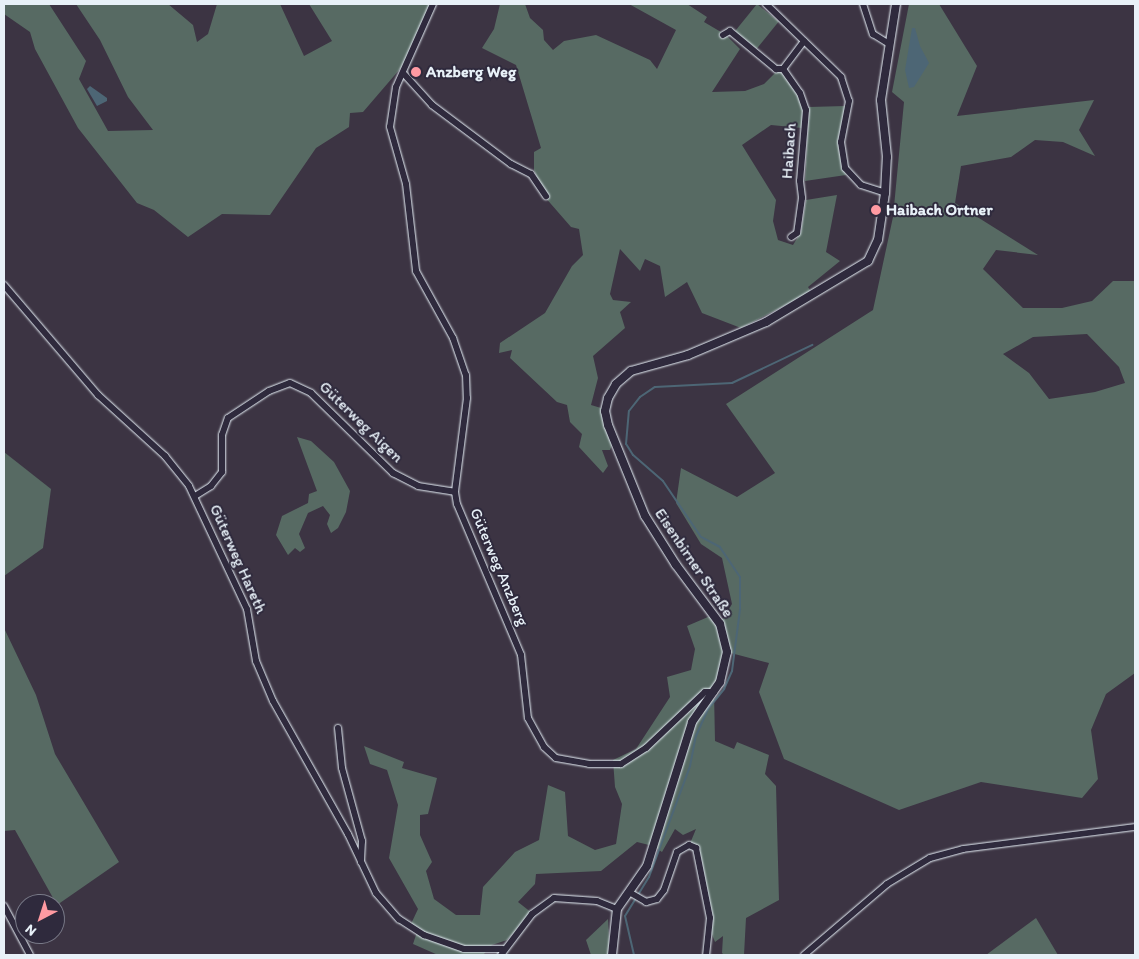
<!DOCTYPE html>
<meta charset="utf-8">
<style>
body{margin:0}
#map{position:relative;width:1139px;height:959px;overflow:hidden;background:#3c3443;font-family:Itim,sans-serif}
div>[style]{position:absolute}
.green>*{inset:0;background:#576a63;transform-origin:0 0}
.water>*{inset:0;background:#4d6675}
.stream>*{height:2px;margin:-1px;padding:0 1px;transform-origin:1px;border-radius:1px;background:#4d6675}
.roads{filter:drop-shadow(0 0 1px #e8f1f8) drop-shadow(0 0 1px #e8f1f8)}
.minor>*{height:6px;margin:-3px;padding:0 3px;transform-origin:3px;border-radius:3px;background:#2f2a3d}
.major>*{height:8px;margin:-4px;padding:0 4px;transform-origin:4px;border-radius:4px;background:#2f2a3d}
.dots>*{width:14px;height:14px;translate:-50% -50%;box-sizing:border-box;border:2px solid #2f2a3d;border-radius:50%}
span{translate:-50% -50%;white-space:nowrap;text-align:center;line-height:1.15;-webkit-text-stroke:4px #2f2a3d;paint-order:stroke}
.poi-label{font-size:16px;color:#e8f1f8;font-weight:700}
.left{translate:0 -50%;text-align:left}
.street-label{font-size:16px;color:#e8f1f8}
.frame{position:absolute;inset:0;border:5px solid #e8f1f8;pointer-events:none}
.north{position:absolute;left:15px;top:894px;width:50px;height:50px;box-sizing:border-box;background:#2f2a3d;border:1px solid #797a88;border-radius:50%;rotate:220deg;font-size:14px;font-weight:700;line-height:20px;text-align:center;color:#e8f1f8}
.north::after{content:'';display:block;margin:auto;width:18px;height:22px;background:#ff9aa2;clip-path:polygon(50% 0,100% 100%,50% 72%,0 100%)}
</style>
<div id="map">
<div class="green">
<div style="clip-path:polygon(4px 4px,49px 4px,86px 61px,79px 79px,108px 131px,153px 130px,128px 97px,100px 40px,76px 4px,168px 4px,193px 25px,197px 42px,208px 34px,217px 4px,280px 4px,304px 56px,332px 41px,309px 4px,431px 4px,406px 62px,363px 112px,350px 113px,349px 127px,316px 148px,270px 215px,222px 214px,188px 237px,154px 210px,137px 203px,78px 128px,35px 49px,30px 32px,4px 14px)"></div>
<div style="clip-path:polygon(500px 4px,525px 4px,530px 18px,543px 30px,544px 40px,553px 50px,564px 41px,596px 35px,650px 60px,657px 69px,676px 30px,629px 4px,687px 4px,707px 17px,704px 22px,721px 32px,719px 36px,727px 36px,740px 49px,712px 92px,745px 91px,764px 84px,777px 71px,786px 75px,804px 107px,802px 128px,771px 125px,742px 145px,776px 200px,773px 221px,778px 240px,793px 245px,801px 232px,806px 200px,837px 195px,826px 252px,840px 261px,808px 287px,811px 292px,741px 328px,702px 313px,687px 282px,665px 297px,660px 266px,645px 259px,640px 271px,620px 249px,610px 294px,613px 300px,631px 302px,620px 312px,625px 328px,593px 356px,598px 378px,591px 405px,601px 408px,613px 443px,610px 450px,602px 450px,608px 466px,603px 473px,579px 447px,582px 434px,570px 422px,567px 405px,557px 402px,510px 358px,512px 350px,499px 353px,500px 343px,545px 313px,572px 266px,583px 255px,579px 229px,571px 227px,544px 196px,534px 170px,534px 152px,541px 148px,516px 65px,482px 48px,494px 29px)"></div>
<div style="left:757px;top:4px;width:28px;height:35px;rotate:39deg"></div>
<div style="clip-path:polygon(evenodd,909px 4px,939px 4px,977px 66px,957px 116px,1094px 100px,1079px 130px,1095px 156px,1063px 142px,1035px 140px,1011px 157px,961px 166px,955px 203px,1038px 255px,996px 250px,983px 269px,1023px 308px,1062px 308px,1092px 301px,1113px 281px,1135px 281px,1135px 673px,1106px 694px,1091px 730px,1098px 779px,1082px 798px,981px 782px,899px 810px,784px 759px,759px 692px,769px 663px,727px 652px,714px 692px,715px 741px,734px 749px,737px 742px,769px 755px,765px 774px,776px 786px,779px 900px,746px 918px,744px 955px,724px 955px,722px 953px,723px 936px,715px 942px,711px 932px,697px 850px,689px 846px,696px 829px,683px 835px,675px 829px,662px 852px,653px 846px,637px 842px,601px 871px,536px 874px,535px 884px,518px 902px,532px 913px,507px 940px,492px 945px,483px 955px,438px 955px,413px 944px,417px 932px,410px 926px,418px 909px,389px 858px,398px 805px,387px 770px,370px 764px,364px 746px,404px 762px,402px 768px,437px 778px,428px 814px,420px 815px,420px 835px,432px 862px,426px 871px,434px 899px,456px 915px,480px 915px,483px 887px,515px 852px,539px 840px,548px 785px,565px 792px,568px 836px,595px 850px,616px 844px,622px 804px,615px 787px,613px 760px,636px 749px,670px 697px,667px 677px,691px 670px,695px 649px,687px 626px,715px 614px,720px 623px,732px 604px,722px 558px,701px 544px,676px 503px,681px 468px,737px 497px,775px 473px,726px 404px,873px 310px,893px 217px,904px 102px,892px 92px,909px 4px,1087px 334px,1119px 367px,1125px 383px,1095px 392px,1049px 399px,1029px 373px,1003px 354px,1033px 337px,1087px 334px)"></div>
<div style="clip-path:polygon(845px 106px,841px 162px,846px 175px,805px 181px,809px 107px)"></div>
<div style="clip-path:polygon(297px 437px,311px 441px,334px 462px,350px 491px,346px 512px,338px 528px,331px 533px,327px 524px,330px 515px,323px 506px,308px 513px,299px 534px,305px 548px,300px 552px,295px 548px,288px 555px,276px 535px,282px 516px,308px 503px,309px 494px,317px 491px)"></div>
<div style="clip-path:polygon(4px 452px,51px 489px,43px 548px,4px 576px)"></div>
<div style="clip-path:polygon(4px 628px,36px 695px,55px 754px,119px 862px,57px 905px,15px 830px,4px 831px)"></div>
<div style="clip-path:polygon(1036px 918px,1058px 955px,986px 955px)"></div>
<div style="clip-path:polygon(608px 919px,610px 955px,591px 955px,586px 940px)"></div>
</div>
<div class="water">
<div style="clip-path:polygon(912px 28px,915px 28px,920px 46px,929px 63px,914px 87px,909px 88px,905px 70px)"></div>
<div style="clip-path:polygon(90px 86px,107px 98px,107px 101px,97px 106px,87px 89px)"></div>
</div>
<div class="stream">
<div style="left:634px;top:955px;width:40px;rotate:-103deg"></div>
<div style="left:625px;top:916px;width:46px;rotate:-58.4deg"></div>
<div style="left:649px;top:877px;width:118px;rotate:-69.7deg"></div>
<div style="left:690px;top:766px;width:31px;rotate:-79deg"></div>
<div style="left:696px;top:736px;width:30px;rotate:-66deg"></div>
<div style="left:708px;top:709px;width:26px;rotate:-51deg"></div>
<div style="left:724px;top:689px;width:20px;rotate:-66deg"></div>
<div style="left:732px;top:671px;width:63px;rotate:-82.6deg"></div>
<div style="left:740px;top:609px;width:32px;rotate:-90deg"></div>
<div style="left:740px;top:577px;width:36px;rotate:-124deg"></div>
<div style="left:720px;top:547px;width:21px;rotate:-152deg"></div>
<div style="left:701px;top:537px;width:68px;rotate:-124.2deg"></div>
<div style="left:663px;top:481px;width:40px;rotate:-139deg"></div>
<div style="left:633px;top:455px;width:13px;rotate:-122deg"></div>
<div style="left:626px;top:444px;width:33px;rotate:-85deg"></div>
<div style="left:629px;top:411px;width:18px;rotate:-52deg"></div>
<div style="left:640px;top:397px;width:18px;rotate:-34deg"></div>
<div style="left:655px;top:387px;width:77px;rotate:-3deg"></div>
<div style="left:732px;top:383px;width:89px;rotate:-25.4deg"></div>
</div>
<div class="roads">
<div class="minor">
<div style="left:433px;top:4px;width:91px;rotate:114deg"></div>
<div style="left:396px;top:87px;width:40px;rotate:98.5deg"></div>
<div style="left:390px;top:127px;width:59px;rotate:74.3deg"></div>
<div style="left:406px;top:184px;width:88px;rotate:83.4deg"></div>
<div style="left:416px;top:271px;width:77px;rotate:61.1deg"></div>
<div style="left:453px;top:338px;width:39px;rotate:71deg"></div>
<div style="left:466px;top:375px;width:23px;rotate:88deg"></div>
<div style="left:467px;top:398px;width:95px;rotate:97.3deg"></div>
<div style="left:455px;top:492px;width:12px;rotate:81deg"></div>
<div style="left:457px;top:504px;width:164px;rotate:67deg"></div>
<div style="left:521px;top:655px;width:63px;rotate:83.7deg"></div>
<div style="left:528px;top:718px;width:33px;rotate:61deg"></div>
<div style="left:544px;top:747px;width:16px;rotate:43deg"></div>
<div style="left:556px;top:758px;width:34px;rotate:10deg"></div>
<div style="left:589px;top:764px;width:32px"></div>
<div style="left:621px;top:764px;width:30px;rotate:-33deg"></div>
<div style="left:646px;top:748px;width:81px;rotate:-43.5deg"></div>
<div style="left:705px;top:692px;width:9px"></div>
<div style="left:766px;top:4px;width:105px;rotate:44.2deg"></div>
<div style="left:841px;top:77px;width:25px;rotate:72deg"></div>
<div style="left:849px;top:101px;width:42px;rotate:101deg"></div>
<div style="left:841px;top:142px;width:26px;rotate:81deg"></div>
<div style="left:845px;top:168px;width:23px;rotate:47deg"></div>
<div style="left:861px;top:185px;width:25px;rotate:18deg"></div>
<div style="left:863px;top:4px;width:32px;rotate:72deg"></div>
<div style="left:873px;top:34px;width:19px;rotate:32deg"></div>
<div style="left:723px;top:35px;width:8px;rotate:-30deg"></div>
<div style="left:730px;top:31px;width:60px;rotate:39.6deg"></div>
<div style="left:776px;top:69px;width:7px"></div>
<div style="left:783px;top:69px;width:35px;rotate:-53deg"></div>
<div style="left:783px;top:69px;width:29px;rotate:55deg"></div>
<div style="left:800px;top:93px;width:18px;rotate:71deg"></div>
<div style="left:806px;top:110px;width:71px;rotate:94.8deg"></div>
<div style="left:800px;top:181px;width:17px;rotate:83deg"></div>
<div style="left:802px;top:198px;width:35px;rotate:98deg"></div>
<div style="left:797px;top:233px;width:7px;rotate:146deg"></div>
<div style="left:403px;top:73px;width:43px;rotate:47.8deg"></div>
<div style="left:432px;top:105px;width:99px;rotate:36.8deg"></div>
<div style="left:511px;top:164px;width:22px;rotate:27deg"></div>
<div style="left:531px;top:174px;width:27px;rotate:56deg"></div>
<div style="left:4px;top:285px;width:145px;rotate:49.5deg"></div>
<div style="left:98px;top:395px;width:91px;rotate:42.3deg"></div>
<div style="left:165px;top:456px;width:38px;rotate:51deg"></div>
<div style="left:189px;top:486px;width:136px;rotate:64.8deg"></div>
<div style="left:247px;top:609px;width:53px;rotate:80.2deg"></div>
<div style="left:256px;top:661px;width:43px;rotate:67deg"></div>
<div style="left:273px;top:701px;width:153px;rotate:60.6deg"></div>
<div style="left:348px;top:834px;width:65px;rotate:64.6deg"></div>
<div style="left:376px;top:893px;width:35px;rotate:49deg"></div>
<div style="left:399px;top:919px;width:30px;rotate:33deg"></div>
<div style="left:424px;top:935px;width:42px;rotate:19.3deg"></div>
<div style="left:464px;top:949px;width:39px"></div>
<div style="left:195px;top:496px;width:19px;rotate:-32deg"></div>
<div style="left:211px;top:486px;width:18px;rotate:-52deg"></div>
<div style="left:222px;top:472px;width:37px;rotate:-90deg"></div>
<div style="left:222px;top:435px;width:18px;rotate:-71deg"></div>
<div style="left:228px;top:418px;width:49px;rotate:-33.4deg"></div>
<div style="left:269px;top:391px;width:22px;rotate:-21deg"></div>
<div style="left:290px;top:383px;width:23px;rotate:25deg"></div>
<div style="left:311px;top:393px;width:115px;rotate:44.3deg"></div>
<div style="left:393px;top:473px;width:28px;rotate:27deg"></div>
<div style="left:418px;top:486px;width:37px;rotate:9deg"></div>
<div style="left:338px;top:728px;width:40px;rotate:84.3deg"></div>
<div style="left:342px;top:768px;width:76px;rotate:74.7deg"></div>
<div style="left:362px;top:841px;width:21px;rotate:93deg"></div>
<div style="left:629px;top:892px;width:20px;rotate:30deg"></div>
<div style="left:646px;top:902px;width:11px;rotate:-15deg"></div>
<div style="left:657px;top:899px;width:11px;rotate:-52deg"></div>
<div style="left:664px;top:890px;width:40px;rotate:-71.1deg"></div>
<div style="left:677px;top:852px;width:14px;rotate:-30deg"></div>
<div style="left:689px;top:845px;width:8px;rotate:23deg"></div>
<div style="left:696px;top:848px;width:71px;rotate:78.7deg"></div>
<div style="left:710px;top:918px;width:37px;rotate:96deg"></div>
<div style="left:4px;top:906px;width:55px;rotate:62deg"></div>
<div style="left:501px;top:955px;width:51px;rotate:-52.9deg"></div>
<div style="left:532px;top:914px;width:27px;rotate:-36deg"></div>
<div style="left:554px;top:898px;width:43px;rotate:4deg"></div>
<div style="left:597px;top:901px;width:22px;rotate:22deg"></div>
<div style="left:804px;top:955px;width:109px;rotate:-40.5deg"></div>
<div style="left:887px;top:884px;width:50px;rotate:-31.2deg"></div>
<div style="left:930px;top:858px;width:34px;rotate:-15deg"></div>
<div style="left:963px;top:849px;width:173px;rotate:-7.3deg"></div>
</div>
<div class="major">
<div style="left:612px;top:955px;width:46px;rotate:-83.8deg"></div>
<div style="left:617px;top:909px;width:52px;rotate:-55.1deg"></div>
<div style="left:647px;top:866px;width:151px;rotate:-72.6deg"></div>
<div style="left:692px;top:722px;width:49px;rotate:-55deg"></div>
<div style="left:720px;top:682px;width:31px;rotate:-77deg"></div>
<div style="left:727px;top:652px;width:29px;rotate:-104deg"></div>
<div style="left:720px;top:624px;width:74px;rotate:-126.7deg"></div>
<div style="left:676px;top:565px;width:58px;rotate:-122.3deg"></div>
<div style="left:645px;top:516px;width:98px;rotate:-112.1deg"></div>
<div style="left:608px;top:425px;width:14px;rotate:-102deg"></div>
<div style="left:605px;top:411px;width:13px;rotate:-77deg"></div>
<div style="left:608px;top:398px;width:16px;rotate:-60deg"></div>
<div style="left:616px;top:384px;width:20px;rotate:-41deg"></div>
<div style="left:631px;top:371px;width:59px;rotate:-15.7deg"></div>
<div style="left:688px;top:355px;width:85px;rotate:-22.9deg"></div>
<div style="left:766px;top:322px;width:119px;rotate:-30.9deg"></div>
<div style="left:868px;top:261px;width:23px;rotate:-65deg"></div>
<div style="left:878px;top:240px;width:48px;rotate:-81.5deg"></div>
<div style="left:885px;top:193px;width:36px;rotate:-87deg"></div>
<div style="left:887px;top:157px;width:57px;rotate:-96deg"></div>
<div style="left:881px;top:100px;width:97px;rotate:-81.1deg"></div>
</div>
</div>
<div class="dots">
<div style="left:416px;top:72px;background:#ff9aa2"></div>
<div style="left:876px;top:210px;background:#ff9aa2"></div>
</div>
<div class="poi-label">
<span class="left" style="left:426px;top:72px">Anzberg Weg</span>
<span class="left" style="left:886px;top:210px">Haibach Ortner</span>
</div>
<div class="street-label">
<span style="left:789px;top:151px;rotate:-86deg">Haibach</span>
<span style="left:361px;top:422px;rotate:44deg">Güterweg Aigen</span>
<span style="left:238px;top:559px;rotate:66deg">Güterweg Hareth</span>
<span style="left:694px;top:563px;rotate:56deg">Eisenbirner Straße</span>
<span style="left:499px;top:567px;rotate:67deg">Güterweg Anzberg</span>
</div>
<div class="frame"></div>
<div class="north">N</div>
</div>
